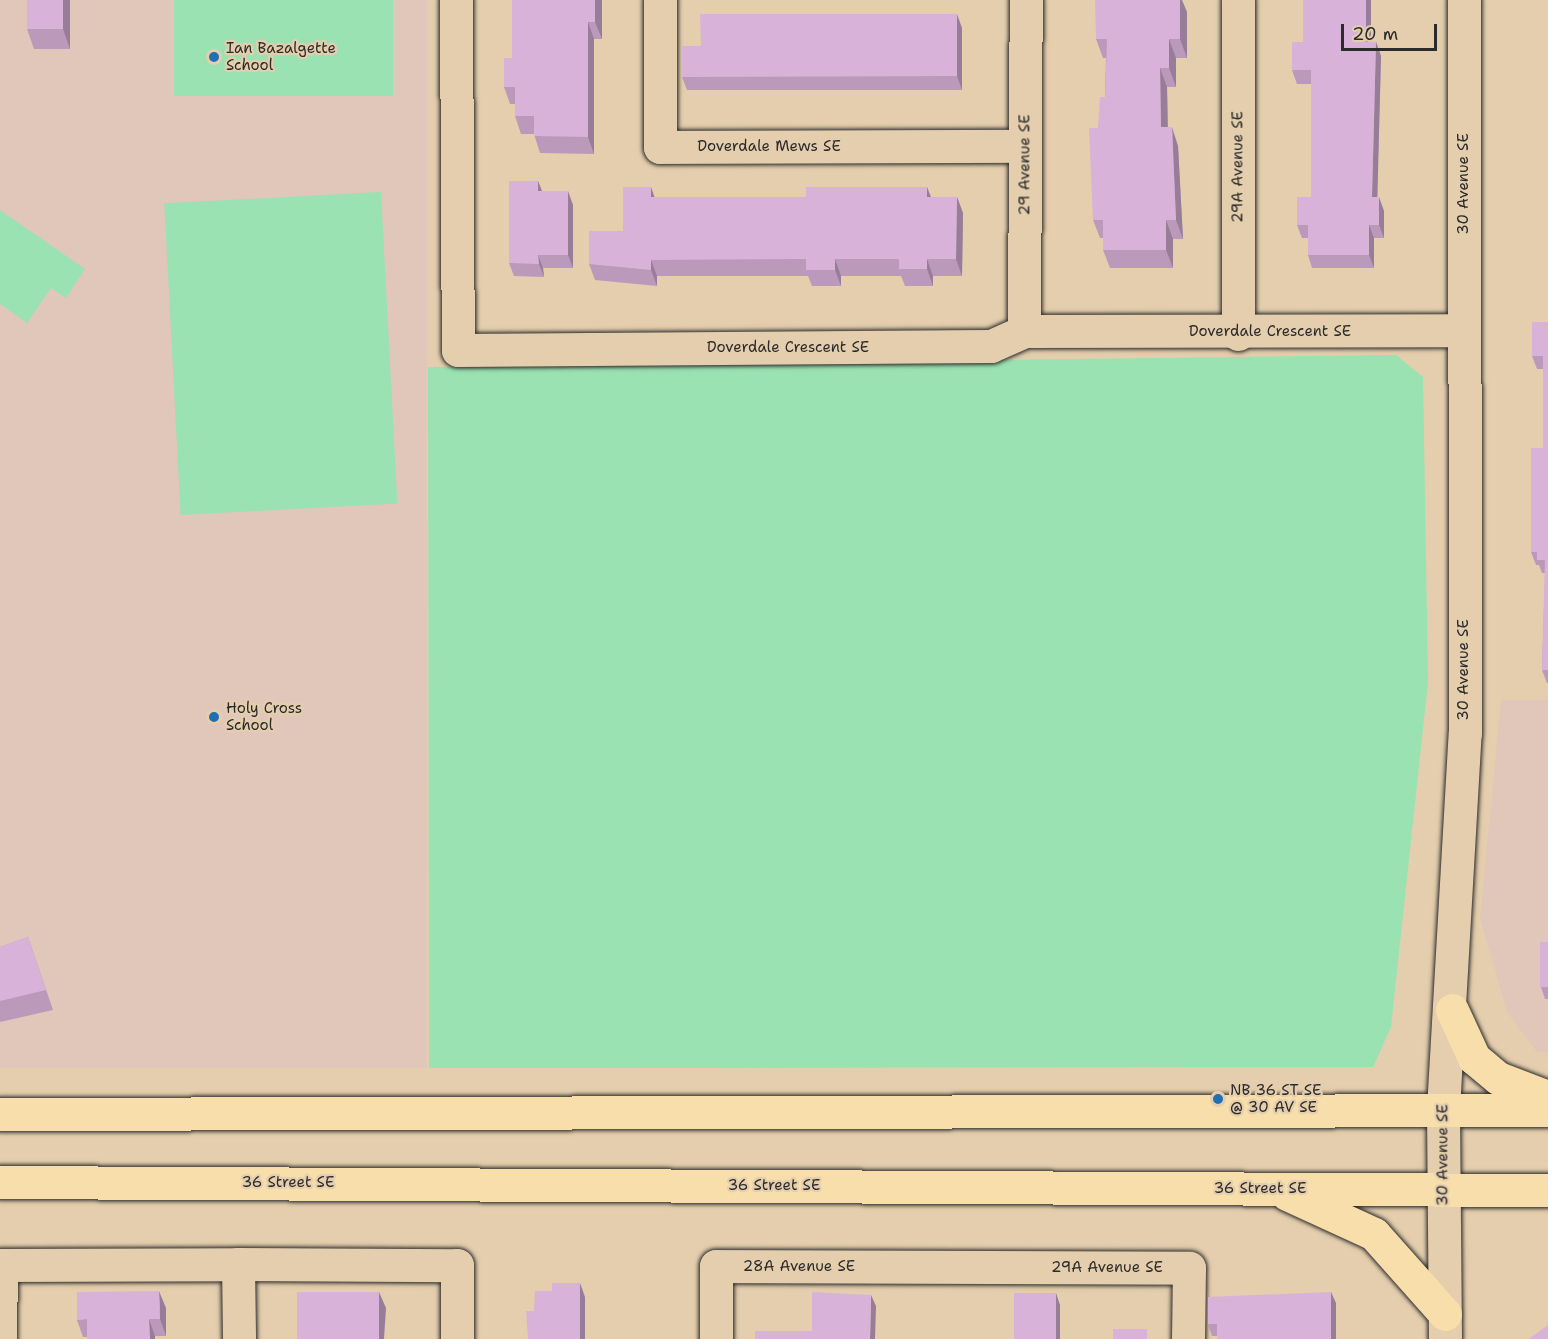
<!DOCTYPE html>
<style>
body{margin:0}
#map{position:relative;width:1548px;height:1339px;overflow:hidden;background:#e4cead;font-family:"Shantell Sans",sans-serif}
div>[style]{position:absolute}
.built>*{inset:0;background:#e1c6ba;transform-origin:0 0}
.green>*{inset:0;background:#9ae2b1;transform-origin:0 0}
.roads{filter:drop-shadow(0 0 2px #2b2b2b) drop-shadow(0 0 2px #2b2b2b)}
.minor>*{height:33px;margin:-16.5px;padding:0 16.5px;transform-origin:16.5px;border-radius:16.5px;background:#e4cead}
.major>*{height:33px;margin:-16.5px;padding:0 16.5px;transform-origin:16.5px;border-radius:16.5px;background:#f8deab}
.wall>*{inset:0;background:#b9b}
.shaded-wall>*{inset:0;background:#987d99}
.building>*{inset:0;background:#d9b2da;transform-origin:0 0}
.dots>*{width:16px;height:16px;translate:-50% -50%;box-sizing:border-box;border:3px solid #e4cead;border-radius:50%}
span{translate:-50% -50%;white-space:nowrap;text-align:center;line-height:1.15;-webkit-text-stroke:4.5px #e4cead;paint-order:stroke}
.poi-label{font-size:15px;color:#2b2b2b}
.left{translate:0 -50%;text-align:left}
.street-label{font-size:15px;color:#2b2b2b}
.scale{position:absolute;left:1341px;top:24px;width:96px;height:27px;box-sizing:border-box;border:3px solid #2b2b2b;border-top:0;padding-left:8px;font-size:18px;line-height:21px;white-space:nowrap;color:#2b2b2b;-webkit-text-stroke:4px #e4cead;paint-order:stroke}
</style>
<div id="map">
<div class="built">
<div style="left:0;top:0;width:427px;height:1068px"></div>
<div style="clip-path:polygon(1501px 700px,1548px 700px,1548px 1052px,1537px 1052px,1507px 1012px,1480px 918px)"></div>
</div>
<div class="green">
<div style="left:174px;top:0;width:219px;height:96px"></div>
<div style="left:381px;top:192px;width:312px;height:217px;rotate:87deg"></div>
<div style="clip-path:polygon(0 210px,85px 269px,66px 298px,51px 288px,27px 323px,0 304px)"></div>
<div style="clip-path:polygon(1396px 355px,1423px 377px,1428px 682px,1391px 1027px,1373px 1067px,429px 1068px,428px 367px)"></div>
</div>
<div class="roads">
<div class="minor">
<div style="left:456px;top:0;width:350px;rotate:89.7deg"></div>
<div style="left:458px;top:350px;width:533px;rotate:-0.43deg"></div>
<div style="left:991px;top:346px;width:36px;rotate:-24deg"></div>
<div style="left:1024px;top:331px;width:440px;rotate:-0.1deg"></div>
<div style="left:660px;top:0;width:147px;rotate:90deg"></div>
<div style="left:660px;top:147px;width:365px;rotate:-0.2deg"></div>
<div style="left:1238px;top:0;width:334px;rotate:90deg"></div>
<div style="left:1024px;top:331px;width:331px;rotate:-89.7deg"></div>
<div style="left:238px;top:1264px;width:75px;rotate:89.2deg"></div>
<div style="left:0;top:1339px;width:74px;rotate:-89.2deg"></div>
<div style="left:1px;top:1265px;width:237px;rotate:-0.2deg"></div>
<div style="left:238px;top:1264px;width:219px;rotate:0.3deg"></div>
<div style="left:457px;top:1265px;width:74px;rotate:90deg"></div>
<div style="left:716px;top:1339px;width:73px;rotate:-90deg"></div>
<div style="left:716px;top:1266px;width:473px;rotate:0.2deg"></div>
<div style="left:1189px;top:1268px;width:71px;rotate:90.8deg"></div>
<div style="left:1445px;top:1339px;width:230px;rotate:-90.5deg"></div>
<div style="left:1443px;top:1109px;width:377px;rotate:-86.7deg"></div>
<div style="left:1465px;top:733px;width:733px;rotate:-90.08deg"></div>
</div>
<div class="major">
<div style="left:1452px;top:1010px;width:53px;rotate:65.4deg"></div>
<div style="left:1474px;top:1058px;width:31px;rotate:40deg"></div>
<div style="left:1498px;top:1078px;width:53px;rotate:20.8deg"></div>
<div style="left:0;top:1114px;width:1548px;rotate:-0.15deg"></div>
<div style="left:0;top:1182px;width:1548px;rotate:0.3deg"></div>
<div style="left:1287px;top:1194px;width:96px;rotate:24.7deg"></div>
<div style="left:1374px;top:1234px;width:107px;rotate:48.4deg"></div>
</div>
</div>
<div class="wall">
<div style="clip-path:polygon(70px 0,70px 49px,34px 49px,27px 29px)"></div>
<div style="clip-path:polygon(602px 0,602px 39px,594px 39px,594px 154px,540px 153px,534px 134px,521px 134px,515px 116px,515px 104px,510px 104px,504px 87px)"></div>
<div style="clip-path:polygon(1371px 0,1371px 42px,1376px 42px,1381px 56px,1377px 197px,1384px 211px,1384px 238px,1374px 238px,1374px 268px,1312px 268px,1308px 255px,1308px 238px,1302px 238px,1297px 225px,1311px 197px,1311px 84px,1297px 84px,1292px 70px,1303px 42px)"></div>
<div style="clip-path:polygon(1187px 12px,1187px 58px,1176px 58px,1176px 87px,1167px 87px,1168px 127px,1178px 146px,1183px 239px,1173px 239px,1173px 268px,1110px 268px,1103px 250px,1103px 238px,1100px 238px,1093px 220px,1098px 128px,1105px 97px,1106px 58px,1103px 58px,1096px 39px)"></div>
<div style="clip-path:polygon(962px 28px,962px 90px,687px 90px,682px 77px,701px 46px)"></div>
<div style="clip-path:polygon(538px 181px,542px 191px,573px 205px,573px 268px,543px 268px,544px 277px,514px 276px,509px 263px)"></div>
<div style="clip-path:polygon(927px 187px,931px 197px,957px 197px,963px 213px,962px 276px,933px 276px,933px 286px,905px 286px,901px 276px,841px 276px,841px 286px,812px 286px,808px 276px,657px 276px,657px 286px,595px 280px,589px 264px,623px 231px,655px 197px,806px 197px)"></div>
<div style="clip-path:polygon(1548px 322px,1548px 683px,1547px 683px,1542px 670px,1545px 573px,1542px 573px,1539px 565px,1536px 565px,1531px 552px,1543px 448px,1543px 369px,1537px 369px,1532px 356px)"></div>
<div style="clip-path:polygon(28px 937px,53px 1010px,0 1022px,0 947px)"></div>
<div style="clip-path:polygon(1548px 942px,1548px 999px,1545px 999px,1541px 987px)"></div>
<div style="clip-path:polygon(1336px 1303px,1336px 1339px,1212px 1336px,1208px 1324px)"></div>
<div style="clip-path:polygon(166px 1308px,166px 1336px,83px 1337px,77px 1320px)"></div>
</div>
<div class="shaded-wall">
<div style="clip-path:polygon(63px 0,70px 0,70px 49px,63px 29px)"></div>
<div style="clip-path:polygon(595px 0,602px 0,602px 39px,595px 22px)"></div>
<div style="clip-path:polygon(1180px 0,1182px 0,1187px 12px,1187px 58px,1180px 39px)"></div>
<div style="clip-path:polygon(1366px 0,1371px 0,1371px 56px,1366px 42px)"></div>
<div style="clip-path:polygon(957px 14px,962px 28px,962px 90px,957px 76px)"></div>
<div style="clip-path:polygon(588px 22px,594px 39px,594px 154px,588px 137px)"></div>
<div style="clip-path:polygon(1169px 39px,1176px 58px,1176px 87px,1169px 68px)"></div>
<div style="clip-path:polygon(1376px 42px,1381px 56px,1377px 211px,1372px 197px)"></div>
<div style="clip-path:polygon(1160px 68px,1167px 87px,1168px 146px,1161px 127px)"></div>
<div style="clip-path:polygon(1172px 127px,1178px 146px,1183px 239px,1176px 220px)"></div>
<div style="clip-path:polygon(538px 181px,543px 194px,538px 191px)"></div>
<div style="clip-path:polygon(651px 187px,657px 204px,651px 197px)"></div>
<div style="clip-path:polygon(927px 187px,933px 203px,927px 197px)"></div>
<div style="clip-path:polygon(568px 191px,573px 205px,573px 268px,568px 255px)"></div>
<div style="clip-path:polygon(957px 197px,963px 213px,962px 276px,956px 259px)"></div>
<div style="clip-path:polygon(1379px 197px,1384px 211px,1384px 238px,1379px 225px)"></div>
<div style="clip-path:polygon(1166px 220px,1173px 239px,1173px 268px,1166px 250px)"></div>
<div style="clip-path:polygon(1369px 225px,1374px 238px,1374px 268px,1369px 255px)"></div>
<div style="clip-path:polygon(538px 255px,543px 268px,544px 277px,539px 264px)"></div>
<div style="clip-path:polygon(835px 259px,841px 276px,841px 286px,835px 270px)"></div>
<div style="clip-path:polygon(927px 259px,933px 276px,933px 286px,927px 269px)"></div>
<div style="clip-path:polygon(651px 260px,657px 276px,657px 286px,651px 270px)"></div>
<div style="clip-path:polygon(580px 1283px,585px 1297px,585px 1339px,580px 1339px)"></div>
<div style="clip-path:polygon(159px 1291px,166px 1308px,166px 1336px,160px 1319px)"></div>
<div style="clip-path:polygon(379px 1292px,386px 1308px,384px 1339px,377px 1339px)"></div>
<div style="clip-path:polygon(1331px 1292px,1336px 1303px,1336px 1339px,1331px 1339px)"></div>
<div style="clip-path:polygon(1056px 1293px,1060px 1305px,1060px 1339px,1056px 1339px)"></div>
<div style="clip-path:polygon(871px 1295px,876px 1306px,875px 1339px,870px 1339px)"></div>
<div style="clip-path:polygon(149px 1319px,155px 1336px,155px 1339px,150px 1339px)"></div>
</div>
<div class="building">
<div style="left:27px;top:0;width:36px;height:29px"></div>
<div style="clip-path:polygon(512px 0,595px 0,595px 22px,588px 22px,588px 137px,534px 136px,534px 116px,515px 116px,515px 87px,504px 87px,504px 58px,512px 58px)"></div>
<div style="clip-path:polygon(1095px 0,1180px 0,1180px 39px,1169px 39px,1169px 68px,1160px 68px,1161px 127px,1172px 127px,1176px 220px,1166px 220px,1166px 250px,1103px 250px,1103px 220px,1093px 220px,1089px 128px,1098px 128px,1100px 97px,1105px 97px,1107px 39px,1096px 39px)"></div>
<div style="clip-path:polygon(1303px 0,1366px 0,1366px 42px,1376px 42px,1372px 197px,1379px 197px,1379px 225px,1369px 225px,1369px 255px,1308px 255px,1308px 225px,1297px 225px,1297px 197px,1311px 197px,1311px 70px,1292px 70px,1292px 42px,1303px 42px)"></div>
<div style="clip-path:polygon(700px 14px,957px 14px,957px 76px,682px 77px,682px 46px,701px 46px)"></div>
<div style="clip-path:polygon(509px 181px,538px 181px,538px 191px,568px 191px,568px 255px,538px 255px,539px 264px,509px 263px)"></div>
<div style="clip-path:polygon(623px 187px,651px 187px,651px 197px,806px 197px,806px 187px,927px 187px,927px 197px,957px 197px,956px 259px,927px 259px,927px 269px,899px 269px,899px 259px,835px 259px,835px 270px,806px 270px,806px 259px,651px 260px,651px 270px,589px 264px,589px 231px,623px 231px)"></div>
<div style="clip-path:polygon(1532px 322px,1548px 322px,1548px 670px,1542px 670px,1545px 560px,1537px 560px,1537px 552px,1531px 552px,1531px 448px,1543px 448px,1543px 356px,1532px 356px)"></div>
<div style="clip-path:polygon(28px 937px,46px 990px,0 1001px,0 947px)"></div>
<div style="left:1540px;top:942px;width:8px;height:45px"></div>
<div style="clip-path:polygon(552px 1283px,580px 1283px,580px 1339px,528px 1339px,526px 1311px,534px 1311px,535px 1291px,552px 1291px)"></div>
<div style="clip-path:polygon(159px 1291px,160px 1319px,149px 1319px,150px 1339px,87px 1339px,87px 1319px,77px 1320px,77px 1292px)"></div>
<div style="left:297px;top:1292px;width:82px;height:47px"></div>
<div style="clip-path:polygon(812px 1292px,871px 1295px,870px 1339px,755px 1339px,755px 1331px,812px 1331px)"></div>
<div style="clip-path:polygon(1331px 1292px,1331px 1339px,1217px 1339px,1217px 1324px,1208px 1324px,1208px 1297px)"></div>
<div style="left:1014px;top:1293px;width:42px;height:46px"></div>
<div style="clip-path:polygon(1548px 1325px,1548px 1339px,1529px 1339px)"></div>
<div style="left:1113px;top:1329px;width:34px;height:10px"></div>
</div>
<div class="dots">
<div style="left:214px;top:57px;background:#1f6fb2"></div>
<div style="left:214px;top:717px;background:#1f6fb2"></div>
<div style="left:1218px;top:1099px;background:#1f6fb2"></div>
</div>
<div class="poi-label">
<span class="left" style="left:226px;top:57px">Ian Bazalgette<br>School</span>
<span class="left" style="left:226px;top:717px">Holy Cross<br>School</span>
<span class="left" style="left:1230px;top:1099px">NB 36 ST SE<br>@ 30 AV SE</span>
</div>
<div class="street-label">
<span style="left:769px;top:147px">Doverdale Mews SE</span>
<span style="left:1025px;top:165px;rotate:-90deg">29 Avenue SE</span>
<span style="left:1238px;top:167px;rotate:-90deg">29A Avenue SE</span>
<span style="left:1464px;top:184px;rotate:-90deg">30 Avenue SE</span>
<span style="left:1270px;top:332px">Doverdale Crescent SE</span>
<span style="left:788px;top:348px">Doverdale Crescent SE</span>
<span style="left:1464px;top:670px;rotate:-90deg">30 Avenue SE</span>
<span style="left:1443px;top:1155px;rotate:-90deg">30 Avenue SE</span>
<span style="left:288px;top:1183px">36 Street SE</span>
<span style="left:774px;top:1186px">36 Street SE</span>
<span style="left:1260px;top:1189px">36 Street SE</span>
<span style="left:799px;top:1267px">28A Avenue SE</span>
<span style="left:1107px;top:1268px">29A Avenue SE</span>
</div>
<div class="scale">20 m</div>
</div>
